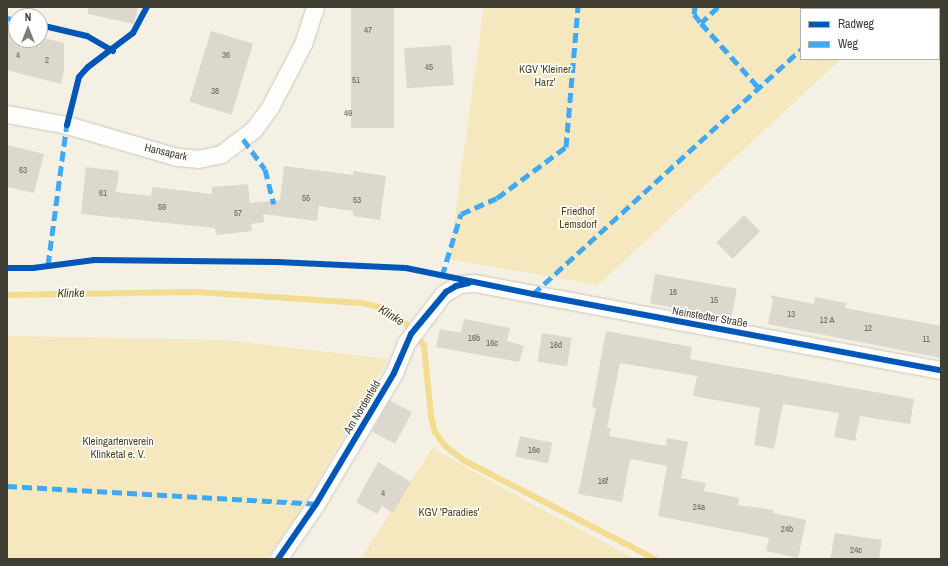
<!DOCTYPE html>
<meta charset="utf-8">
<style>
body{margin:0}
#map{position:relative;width:948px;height:566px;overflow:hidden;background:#f4f0e3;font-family:"Archivo Narrow",sans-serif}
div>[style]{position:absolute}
.green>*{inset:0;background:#f5e8bf}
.stream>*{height:6px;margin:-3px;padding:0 3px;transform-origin:3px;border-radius:3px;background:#f2dc90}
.building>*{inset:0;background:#dcd8ce;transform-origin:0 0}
.roads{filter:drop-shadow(0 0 1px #cbc7bd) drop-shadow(0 0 1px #cbc7bd)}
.minor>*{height:17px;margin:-8.5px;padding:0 8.5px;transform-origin:8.5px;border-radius:8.5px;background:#fdfdfb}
.quiet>*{height:5px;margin-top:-2.5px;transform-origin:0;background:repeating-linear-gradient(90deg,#3fa9f5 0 10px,transparent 0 15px)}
.cycleway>*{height:6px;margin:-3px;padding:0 3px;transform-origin:3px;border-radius:3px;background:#0057b8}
span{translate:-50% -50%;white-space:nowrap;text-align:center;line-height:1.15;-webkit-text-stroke:3px #fff;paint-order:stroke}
.number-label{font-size:9px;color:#67645a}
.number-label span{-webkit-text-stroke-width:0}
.park-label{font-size:11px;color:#4e4217}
.street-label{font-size:11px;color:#403d33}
.water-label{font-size:12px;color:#44380c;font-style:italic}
.frame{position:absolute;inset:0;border:8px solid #403d33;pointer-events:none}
.legend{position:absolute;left:800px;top:8px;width:140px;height:52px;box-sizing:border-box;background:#fff;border:1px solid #b3b1ad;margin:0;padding:5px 7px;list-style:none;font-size:12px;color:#403d33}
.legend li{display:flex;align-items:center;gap:8px;height:20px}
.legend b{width:20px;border:1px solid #b3b1ad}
.north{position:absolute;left:8px;top:8px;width:40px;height:40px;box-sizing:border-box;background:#fff;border:1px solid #b3b1ad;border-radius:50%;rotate:0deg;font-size:11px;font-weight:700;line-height:16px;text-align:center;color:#403d33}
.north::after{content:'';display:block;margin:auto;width:14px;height:18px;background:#7f7c71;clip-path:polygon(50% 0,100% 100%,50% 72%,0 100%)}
</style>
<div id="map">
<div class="green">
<div style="clip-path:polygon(484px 7px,897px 7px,801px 9px,801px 59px,841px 59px,598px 285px,449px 259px)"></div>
<div style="clip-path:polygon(7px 336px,225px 340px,388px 359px,305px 504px,266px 559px,7px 559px)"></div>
<div style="clip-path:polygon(432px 448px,539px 508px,635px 559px,361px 559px)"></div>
</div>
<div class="stream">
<div style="left:7px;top:295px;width:190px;rotate:-0.9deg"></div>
<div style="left:197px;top:292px;width:165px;rotate:3.8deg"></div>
<div style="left:362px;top:303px;width:18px;rotate:13deg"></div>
<div style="left:380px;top:307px;width:30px;rotate:33deg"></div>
<div style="left:405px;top:323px;width:30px;rotate:50deg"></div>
<div style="left:424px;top:346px;width:70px;rotate:84.3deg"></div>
<div style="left:431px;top:416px;width:16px;rotate:76deg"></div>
<div style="left:435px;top:432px;width:17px;rotate:54deg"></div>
<div style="left:445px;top:446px;width:25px;rotate:37deg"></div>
<div style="left:465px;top:461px;width:214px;rotate:27.3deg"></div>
</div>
<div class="building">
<div style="clip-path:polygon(88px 7px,138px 7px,134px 24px,88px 14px)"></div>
<div style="left:351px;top:7px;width:43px;height:121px"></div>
<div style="clip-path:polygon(7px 29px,16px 31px,16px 40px,40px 40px,40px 37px,64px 43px,64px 70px,61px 84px,7px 70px)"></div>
<div style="left:211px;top:31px;width:44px;height:74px;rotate:17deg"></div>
<div style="left:451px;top:45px;width:40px;height:47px;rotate:86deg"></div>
<div style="clip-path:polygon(7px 145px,44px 154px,34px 193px,7px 187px)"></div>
<div style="clip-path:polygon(284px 166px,353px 175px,353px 171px,386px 176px,380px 220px,353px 216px,353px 211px,319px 206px,317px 221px,263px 214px,264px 222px,251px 224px,252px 231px,216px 235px,215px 228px,81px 214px,86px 167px,119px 171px,116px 192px,151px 196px,152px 187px,212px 194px,212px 187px,248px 184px,250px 203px,280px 200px)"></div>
<div style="left:744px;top:215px;width:23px;height:39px;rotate:45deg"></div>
<div style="left:655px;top:274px;width:83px;height:30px;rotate:10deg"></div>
<div style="clip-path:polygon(769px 295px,814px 304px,815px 297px,846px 303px,845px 308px,941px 326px,941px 358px,768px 324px,773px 299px)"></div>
<div style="clip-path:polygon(464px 319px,510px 328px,507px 341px,524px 346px,519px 362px,436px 347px,440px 329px,461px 333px)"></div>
<div style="clip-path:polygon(606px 331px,692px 347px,690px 359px,914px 399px,910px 424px,860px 416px,855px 441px,834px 437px,839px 413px,783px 404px,774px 449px,754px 445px,760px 408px,693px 396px,697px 376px,620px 363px,607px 428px,611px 428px,609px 436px,666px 446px,667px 438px,688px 442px,681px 478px,706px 483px,704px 491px,739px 498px,738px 505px,774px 510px,773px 513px,806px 520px,798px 558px,766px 551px,769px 538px,658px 516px,667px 466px,630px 459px,622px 502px,578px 494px,596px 408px,592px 407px)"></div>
<div style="left:542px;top:333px;width:30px;height:29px;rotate:9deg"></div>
<div style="left:389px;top:400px;width:26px;height:36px;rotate:28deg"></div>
<div style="left:520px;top:436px;width:33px;height:21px;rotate:12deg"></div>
<div style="clip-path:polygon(378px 462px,411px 482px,393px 513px,382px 506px,377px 514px,356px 502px)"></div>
<div style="clip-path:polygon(835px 533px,882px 540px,879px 559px,830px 559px)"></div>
</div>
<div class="roads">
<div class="minor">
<div style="left:7px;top:114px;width:61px;rotate:10.4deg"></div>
<div style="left:67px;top:125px;width:115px;rotate:16.2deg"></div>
<div style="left:177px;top:157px;width:21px;rotate:5deg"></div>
<div style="left:198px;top:159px;width:24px;rotate:-12deg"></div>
<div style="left:221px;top:154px;width:41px;rotate:-37.1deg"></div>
<div style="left:254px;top:129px;width:27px;rotate:-54deg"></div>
<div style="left:270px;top:107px;width:71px;rotate:-62.4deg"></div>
<div style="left:303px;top:44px;width:39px;rotate:-72deg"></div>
<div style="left:278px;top:559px;width:67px;rotate:-55.4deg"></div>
<div style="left:316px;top:504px;width:152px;rotate:-59.2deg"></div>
<div style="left:394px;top:373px;width:32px;rotate:-68deg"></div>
<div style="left:406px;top:343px;width:61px;rotate:-52.9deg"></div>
<div style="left:443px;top:294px;width:19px;rotate:-32deg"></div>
<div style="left:459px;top:284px;width:16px;rotate:-4deg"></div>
<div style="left:475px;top:283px;width:474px;rotate:10.6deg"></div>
</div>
</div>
<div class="quiet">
<div style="left:695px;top:7px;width:7px;rotate:98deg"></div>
<div style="left:694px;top:14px;width:11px;rotate:52deg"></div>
<div style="left:718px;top:7px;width:23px;rotate:137deg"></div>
<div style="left:701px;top:23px;width:87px;rotate:48.3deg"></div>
<div style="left:845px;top:9px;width:3px;rotate:-45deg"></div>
<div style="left:7px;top:18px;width:9px;rotate:13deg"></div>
<div style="left:243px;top:139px;width:37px;rotate:54deg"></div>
<div style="left:265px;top:169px;width:36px;rotate:76deg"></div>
<div style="left:48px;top:265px;width:143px;rotate:-82.4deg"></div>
<div style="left:442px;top:276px;width:65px;rotate:-73deg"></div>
<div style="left:461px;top:214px;width:39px;rotate:-24deg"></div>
<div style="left:497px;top:198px;width:86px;rotate:-36.5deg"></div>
<div style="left:566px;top:147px;width:141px;rotate:-85.1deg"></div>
<div style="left:533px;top:294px;width:363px;rotate:-42.4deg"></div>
<div style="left:7px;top:486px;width:310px;rotate:3.3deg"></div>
</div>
<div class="cycleway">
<div style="left:40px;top:25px;width:48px;rotate:13.2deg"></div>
<div style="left:87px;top:36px;width:30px;rotate:30deg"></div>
<div style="left:67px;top:125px;width:49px;rotate:-76deg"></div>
<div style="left:79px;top:77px;width:13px;rotate:-48deg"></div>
<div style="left:88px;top:67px;width:56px;rotate:-37.1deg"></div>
<div style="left:133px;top:33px;width:30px;rotate:-62deg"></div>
<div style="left:7px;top:268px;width:26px"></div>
<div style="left:33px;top:268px;width:62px;rotate:-7.5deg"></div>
<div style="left:94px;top:260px;width:183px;rotate:0.6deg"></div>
<div style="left:277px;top:262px;width:129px;rotate:2.7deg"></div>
<div style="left:406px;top:268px;width:130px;rotate:11.6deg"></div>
<div style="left:533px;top:294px;width:415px;rotate:10.6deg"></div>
<div style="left:278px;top:559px;width:67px;rotate:-55.4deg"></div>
<div style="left:316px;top:504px;width:152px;rotate:-59.2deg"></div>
<div style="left:394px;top:373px;width:43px;rotate:-66.4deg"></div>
<div style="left:411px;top:334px;width:55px;rotate:-50.2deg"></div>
<div style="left:446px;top:292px;width:12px;rotate:-31deg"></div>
<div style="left:456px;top:286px;width:13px;rotate:-13deg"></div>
</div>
<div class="number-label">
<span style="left:368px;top:30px">47</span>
<span style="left:18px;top:55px">4</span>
<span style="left:226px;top:55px">36</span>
<span style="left:47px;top:60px">2</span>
<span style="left:429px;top:67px">45</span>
<span style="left:356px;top:80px">51</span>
<span style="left:215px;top:91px">38</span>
<span style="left:348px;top:113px">49</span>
<span style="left:23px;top:170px">63</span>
<span style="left:103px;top:193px">61</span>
<span style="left:306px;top:198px">55</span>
<span style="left:357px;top:200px">53</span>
<span style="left:162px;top:207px">59</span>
<span style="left:238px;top:213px">57</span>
<span style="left:673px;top:292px">16</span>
<span style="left:714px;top:300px">15</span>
<span style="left:791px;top:314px">13</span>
<span style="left:827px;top:320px">12 A</span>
<span style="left:868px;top:328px">12</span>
<span style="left:474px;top:338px">16b</span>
<span style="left:926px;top:339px">11</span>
<span style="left:492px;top:343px">16c</span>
<span style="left:556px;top:345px">16d</span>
<span style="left:534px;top:450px">16e</span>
<span style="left:603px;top:481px">16f</span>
<span style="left:383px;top:493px">4</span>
<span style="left:699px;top:507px">24a</span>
<span style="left:787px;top:529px">24b</span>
<span style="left:856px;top:550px">24c</span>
</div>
<div class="park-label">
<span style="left:545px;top:76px">KGV 'Kleiner<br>Harz'</span>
<span style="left:578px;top:218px">Friedhof<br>Lemsdorf</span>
<span style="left:118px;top:448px">Kleingartenverein<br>Klinketal e. V.</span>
<span style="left:449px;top:512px">KGV 'Paradies'</span>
</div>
<div class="street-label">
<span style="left:166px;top:152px;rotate:13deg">Hansapark</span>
<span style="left:710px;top:317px;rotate:10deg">Neinstedter Straße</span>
<span style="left:362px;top:407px;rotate:-59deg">Am Nordenfeld</span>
</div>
<div class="water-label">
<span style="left:71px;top:294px;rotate:-1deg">Klinke</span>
<span style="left:391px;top:316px;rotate:32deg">Klinke</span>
</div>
<div class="frame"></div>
<ul class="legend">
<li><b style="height:5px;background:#0057b8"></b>Radweg</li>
<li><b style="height:5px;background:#3fa9f5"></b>Weg</li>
</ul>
<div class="north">N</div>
</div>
